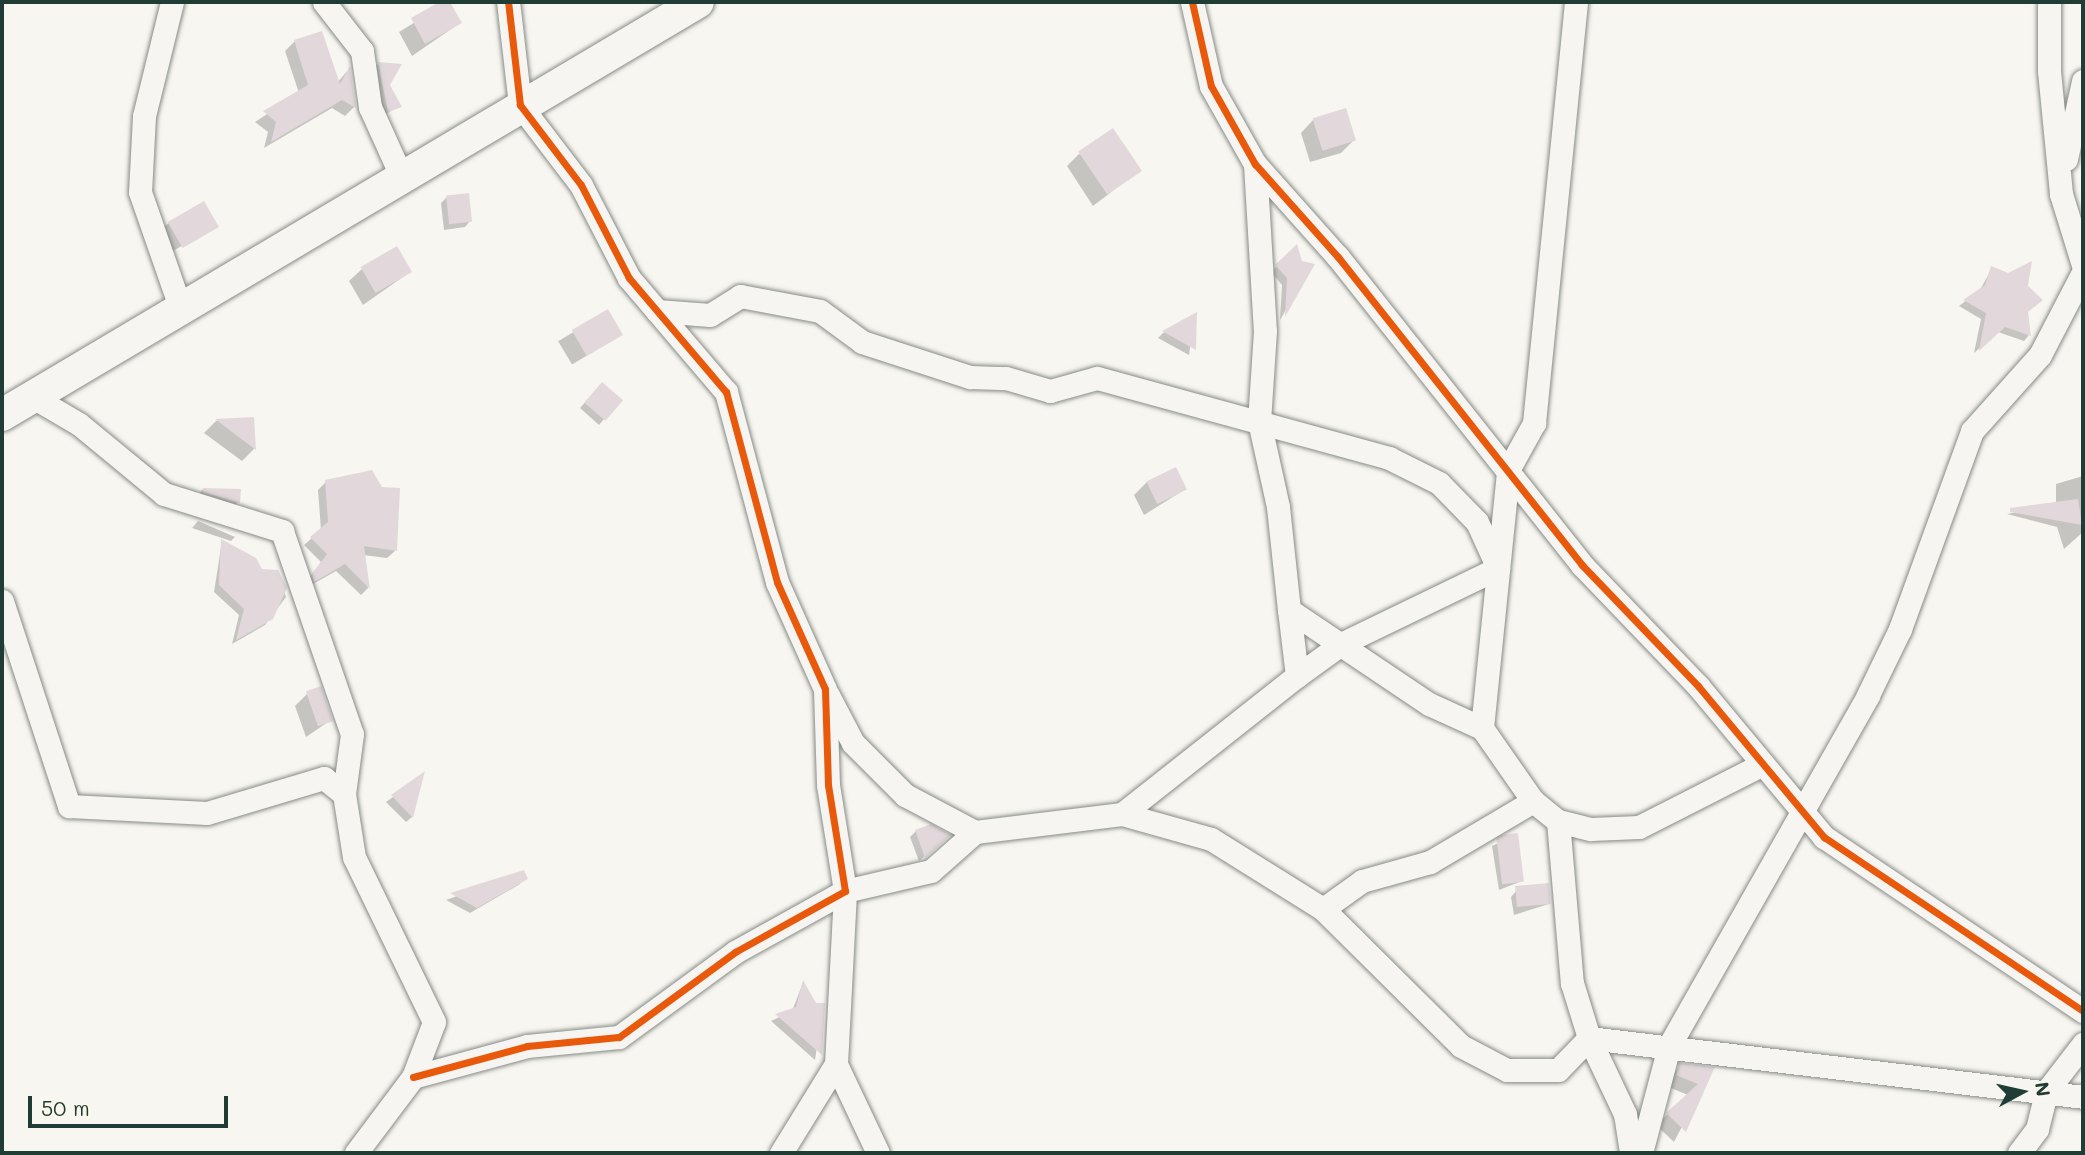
<!DOCTYPE html>
<style>
body{margin:0}
#map{position:relative;width:2085px;height:1155px;overflow:hidden;background:#f8f6f0;font-family:Mali,sans-serif}
div>[style]{position:absolute}
.shadow>*{inset:0;background:#0003;transform-origin:0 0}
.building>*{inset:0;background:#e2d8dc;transform-origin:0 0}
.roads{filter:drop-shadow(0 0 2px #868b86) drop-shadow(0 0 2px #868b86)}
.street>*{height:23px;margin:-11.5px;padding:0 11.5px;transform-origin:11.5px;border-radius:11.5px;background:#f6f5f1}
.secondary>*{height:32px;margin:-16px;padding:0 16px;transform-origin:16px;border-radius:16px;background:#f6f5f1}
.cycleway>*{height:7px;margin:-3.5px;padding:0 3.5px;transform-origin:3.5px;border-radius:3.5px;background:#e8590c}
span{translate:-50% -50%;white-space:nowrap;text-align:center;line-height:1.15;-webkit-text-stroke:5px #fbf7ec;paint-order:stroke}
.frame{position:absolute;inset:0;border:4px solid #1f3d34;pointer-events:none}
.north{position:absolute;left:1987px;top:1057px;width:70px;height:70px;-webkit-text-stroke:5px #fbf7ec;paint-order:stroke;rotate:82deg;font-size:19px;font-weight:700;line-height:28px;text-align:center;color:#1f3d34}
.north::after{content:'';display:block;margin:auto;width:24px;height:32px;background:#1f3d34;clip-path:polygon(50% 0,100% 100%,50% 72%,0 100%)}
.scale{position:absolute;left:28px;top:1096px;width:200px;height:32px;box-sizing:border-box;border:4px solid #1f3d34;border-top:0;padding-left:9px;font-size:21px;line-height:24px;white-space:nowrap;color:#1f3d34;-webkit-text-stroke:5px #fbf7ec;paint-order:stroke}
</style>
<div id="map">
<div class="shadow">
<div style="clip-path:polygon(448px 2px,460px 23px,412px 56px,399px 32px)"></div>
<div style="clip-path:polygon(295px 41px,337px 83px,349px 69px,354px 107px,345px 116px,332px 108px,264px 148px,268px 132px,255px 122px,299px 93px,285px 51px)"></div>
<div style="clip-path:polygon(378px 64px,400px 106px,382px 116px,373px 70px)"></div>
<div style="clip-path:polygon(1313px 120px,1354px 140px,1341px 153px,1310px 162px,1301px 133px)"></div>
<div style="clip-path:polygon(1079px 154px,1140px 170px,1093px 206px,1067px 166px)"></div>
<div style="clip-path:polygon(447px 197px,470px 221px,465px 227px,444px 230px,441px 203px)"></div>
<div style="left:204px;top:204px;width:26px;height:58px;rotate:61deg"></div>
<div style="clip-path:polygon(1296px 247px,1301px 262px,1312px 265px,1280px 320px,1282px 285px,1271px 272px)"></div>
<div style="clip-path:polygon(1992px 268px,2027px 287px,2029px 335px,2024px 341px,1998px 332px,1974px 353px,1981px 319px,1959px 306px,1980px 290px)"></div>
<div style="clip-path:polygon(362px 269px,410px 272px,363px 305px,349px 281px)"></div>
<div style="left:607px;top:312px;width:27px;height:57px;rotate:59deg"></div>
<div style="clip-path:polygon(1195px 315px,1189px 355px,1158px 338px,1163px 333px)"></div>
<div style="clip-path:polygon(596px 390px,620px 400px,599px 425px,580px 408px)"></div>
<div style="clip-path:polygon(252px 419px,254px 449px,242px 461px,204px 433px,216px 421px)"></div>
<div style="clip-path:polygon(2083px 476px,2083px 532px,2064px 549px,2057px 527px,2007px 514px,2056px 504px,2056px 484px)"></div>
<div style="clip-path:polygon(326px 482px,395px 551px,387px 558px,363px 555px,368px 588px,361px 595px,336px 571px,306px 588px,305px 583px,321px 562px,304px 545px,321px 530px,318px 490px)"></div>
<div style="clip-path:polygon(1147px 482px,1184px 490px,1144px 515px,1134px 495px)"></div>
<div style="clip-path:polygon(203px 489px,238px 502px,233px 508px,199px 494px)"></div>
<div style="clip-path:polygon(198px 521px,235px 537px,231px 541px,192px 528px)"></div>
<div style="clip-path:polygon(222px 541px,261px 570px,277px 571px,286px 597px,265px 625px,232px 644px,239px 615px,214px 592px)"></div>
<div style="clip-path:polygon(307px 694px,331px 720px,306px 737px,295px 706px)"></div>
<div style="clip-path:polygon(422px 776px,412px 817px,406px 822px,386px 802px)"></div>
<div style="clip-path:polygon(916px 831px,942px 841px,919px 861px,910px 837px)"></div>
<div style="clip-path:polygon(1517px 835px,1522px 881px,1499px 890px,1492px 846px)"></div>
<div style="clip-path:polygon(523px 872px,520px 884px,470px 913px,446px 900px)"></div>
<div style="clip-path:polygon(1516px 891px,1549px 904px,1514px 915px,1511px 897px)"></div>
<div style="clip-path:polygon(803px 983px,815px 1004px,823px 1005px,815px 1060px,771px 1021px,792px 1011px)"></div>
<div style="clip-path:polygon(1680px 1065px,1712px 1069px,1674px 1142px,1656px 1125px,1688px 1095px,1666px 1086px)"></div>
</div>
<div class="building">
<div style="clip-path:polygon(439px 2px,450px 2px,462px 23px,425px 44px,411px 18px)"></div>
<div style="clip-path:polygon(322px 31px,340px 84px,350px 66px,356px 108px,342px 100px,271px 142px,276px 122px,263px 111px,308px 85px,294px 40px)"></div>
<div style="clip-path:polygon(378px 62px,402px 64px,390px 85px,402px 107px,388px 112px)"></div>
<div style="left:1346px;top:108px;width:34px;height:35px;rotate:73deg"></div>
<div style="left:1113px;top:128px;width:52px;height:42px;rotate:56deg"></div>
<div style="left:469px;top:193px;width:29px;height:23px;rotate:84deg"></div>
<div style="left:204px;top:201px;width:30px;height:42px;rotate:60deg"></div>
<div style="clip-path:polygon(1297px 244px,1302px 261px,1315px 264px,1285px 317px,1287px 278px,1275px 265px)"></div>
<div style="left:397px;top:246px;width:30px;height:42px;rotate:60deg"></div>
<div style="clip-path:polygon(2032px 261px,2028px 286px,2043px 300px,2028px 312px,2031px 336px,2005px 327px,1979px 351px,1986px 313px,1963px 300px,1985px 285px,1991px 266px,2008px 273px)"></div>
<div style="left:608px;top:309px;width:30px;height:42px;rotate:60deg"></div>
<div style="clip-path:polygon(1197px 312px,1196px 350px,1162px 331px)"></div>
<div style="left:602px;top:382px;width:28px;height:27px;rotate:41deg"></div>
<div style="clip-path:polygon(254px 417px,256px 450px,215px 419px)"></div>
<div style="left:1176px;top:467px;width:25px;height:33px;rotate:64deg"></div>
<div style="clip-path:polygon(372px 470px,382px 487px,400px 488px,397px 551px,364px 546px,370px 589px,345px 564px,314px 582px,312px 574px,327px 554px,310px 537px,328px 522px,325px 480px)"></div>
<div style="clip-path:polygon(203px 488px,241px 489px,240px 503px,203px 492px)"></div>
<div style="clip-path:polygon(2078px 499px,2082px 525px,2010px 512px,2010px 508px)"></div>
<div style="clip-path:polygon(221px 539px,256px 558px,262px 569px,278px 570px,287px 588px,273px 619px,236px 640px,244px 609px,219px 585px)"></div>
<div style="left:321px;top:686px;width:37px;height:16px;rotate:71deg"></div>
<div style="clip-path:polygon(425px 771px,413px 818px,391px 795px)"></div>
<div style="clip-path:polygon(931px 824px,951px 835px,925px 858px,915px 830px)"></div>
<div style="left:1518px;top:833px;width:49px;height:22px;rotate:83deg"></div>
<div style="clip-path:polygon(524px 870px,528px 879px,477px 908px,450px 893px)"></div>
<div style="left:1549px;top:883px;width:21px;height:34px;rotate:85deg"></div>
<div style="clip-path:polygon(803px 980px,816px 1003px,825px 1003px,822px 1055px,775px 1014px,796px 1007px)"></div>
<div style="clip-path:polygon(1679px 1063px,1715px 1067px,1686px 1132px,1666px 1113px,1698px 1084px,1676px 1075px)"></div>
</div>
<div class="roads">
<div class="street">
<div style="left:172px;top:2px;width:117px;rotate:103.8deg"></div>
<div style="left:144px;top:116px;width:76px;rotate:93deg"></div>
<div style="left:140px;top:192px;width:125px;rotate:70.8deg"></div>
<div style="left:324px;top:2px;width:62px;rotate:52.2deg"></div>
<div style="left:362px;top:51px;width:57px;rotate:81.9deg"></div>
<div style="left:370px;top:107px;width:78px;rotate:65.7deg"></div>
<div style="left:1192px;top:2px;width:86px;rotate:77.3deg"></div>
<div style="left:1211px;top:86px;width:90px;rotate:60.6deg"></div>
<div style="left:1255px;top:164px;width:125px;rotate:48.3deg"></div>
<div style="left:1338px;top:257px;width:393px;rotate:51.6deg"></div>
<div style="left:1582px;top:565px;width:168px;rotate:46.2deg"></div>
<div style="left:1698px;top:686px;width:197px;rotate:50.2deg"></div>
<div style="left:1824px;top:837px;width:312px;rotate:33.9deg"></div>
<div style="left:2049px;top:2px;width:69px;rotate:90deg"></div>
<div style="left:2049px;top:71px;width:124px;rotate:84.4deg"></div>
<div style="left:2061px;top:194px;width:74px;rotate:72.8deg"></div>
<div style="left:2066px;top:159px;width:80px;rotate:-77.7deg"></div>
<div style="left:1255px;top:164px;width:167px;rotate:86.6deg"></div>
<div style="left:1265px;top:331px;width:90px;rotate:93.8deg"></div>
<div style="left:1259px;top:421px;width:88px;rotate:77.5deg"></div>
<div style="left:1278px;top:507px;width:104px;rotate:83.9deg"></div>
<div style="left:1289px;top:610px;width:169px;rotate:33.9deg"></div>
<div style="left:1429px;top:704px;width:58px;rotate:24.4deg"></div>
<div style="left:1482px;top:728px;width:89px;rotate:55.1deg"></div>
<div style="left:1533px;top:801px;width:32px;rotate:39deg"></div>
<div style="left:1558px;top:821px;width:34px;rotate:14deg"></div>
<div style="left:1591px;top:829px;width:48px;rotate:-2.4deg"></div>
<div style="left:1639px;top:827px;width:139px;rotate:-26.9deg"></div>
<div style="left:657px;top:311px;width:53px;rotate:4.3deg"></div>
<div style="left:710px;top:315px;width:36px;rotate:-32deg"></div>
<div style="left:740px;top:296px;width:81px;rotate:10.6deg"></div>
<div style="left:820px;top:311px;width:52px;rotate:36.4deg"></div>
<div style="left:862px;top:342px;width:114px;rotate:18deg"></div>
<div style="left:970px;top:377px;width:36px;rotate:2deg"></div>
<div style="left:1006px;top:378px;width:46px;rotate:16.5deg"></div>
<div style="left:1050px;top:391px;width:49px;rotate:-15.5deg"></div>
<div style="left:1097px;top:378px;width:303px;rotate:15.3deg"></div>
<div style="left:1389px;top:458px;width:56px;rotate:26.6deg"></div>
<div style="left:1439px;top:483px;width:54px;rotate:45.7deg"></div>
<div style="left:1477px;top:522px;width:51px;rotate:65.5deg"></div>
<div style="left:1498px;top:568px;width:174px;rotate:154.2deg"></div>
<div style="left:1341px;top:644px;width:54px;rotate:144deg"></div>
<div style="left:33px;top:397px;width:53px;rotate:30.4deg"></div>
<div style="left:79px;top:424px;width:110px;rotate:39.5deg"></div>
<div style="left:164px;top:494px;width:124px;rotate:17.4deg"></div>
<div style="left:282px;top:531px;width:215px;rotate:71deg"></div>
<div style="left:352px;top:734px;width:61px;rotate:97.6deg"></div>
<div style="left:2px;top:601px;width:216px;rotate:71.9deg"></div>
<div style="left:69px;top:806px;width:138px;rotate:2.9deg"></div>
<div style="left:207px;top:813px;width:122px;rotate:-16.7deg"></div>
<div style="left:324px;top:778px;width:26px;rotate:39deg"></div>
<div style="left:344px;top:794px;width:64px;rotate:81deg"></div>
<div style="left:354px;top:857px;width:183px;rotate:64.1deg"></div>
<div style="left:434px;top:1022px;width:59px;rotate:110.9deg"></div>
<div style="left:413px;top:1077px;width:95px;rotate:126.9deg"></div>
<div style="left:828px;top:695px;width:54px;rotate:62.5deg"></div>
<div style="left:853px;top:743px;width:74px;rotate:45deg"></div>
<div style="left:905px;top:795px;width:79px;rotate:27.9deg"></div>
<div style="left:1482px;top:728px;width:259px;rotate:-84.2deg"></div>
<div style="left:1508px;top:470px;width:54px;rotate:-61deg"></div>
<div style="left:1534px;top:423px;width:423px;rotate:-84.3deg"></div>
<div style="left:1122px;top:814px;width:92px;rotate:15.7deg"></div>
<div style="left:1211px;top:839px;width:132px;rotate:32deg"></div>
<div style="left:1323px;top:909px;width:194px;rotate:44.8deg"></div>
<div style="left:1461px;top:1046px;width:52px;rotate:27.6deg"></div>
<div style="left:1507px;top:1070px;width:51px"></div>
<div style="left:1558px;top:1070px;width:45px;rotate:-45.9deg"></div>
<div style="left:1589px;top:1038px;width:498px;rotate:6.8deg"></div>
<div style="left:1558px;top:821px;width:163px;rotate:85.1deg"></div>
<div style="left:1572px;top:983px;width:58px;rotate:72.8deg"></div>
<div style="left:1589px;top:1038px;width:84px;rotate:64.7deg"></div>
<div style="left:1625px;top:1114px;width:39px;rotate:81deg"></div>
<div style="left:1323px;top:909px;width:48px;rotate:-35.7deg"></div>
<div style="left:1362px;top:881px;width:71px;rotate:-15.6deg"></div>
<div style="left:1430px;top:862px;width:120px;rotate:-30.6deg"></div>
<div style="left:413px;top:1077px;width:118px;rotate:-15.2deg"></div>
<div style="left:527px;top:1046px;width:92px;rotate:-5.6deg"></div>
<div style="left:619px;top:1037px;width:144px;rotate:-36.2deg"></div>
<div style="left:735px;top:952px;width:126px;rotate:-29deg"></div>
<div style="left:845px;top:891px;width:107px;rotate:-99.1deg"></div>
<div style="left:828px;top:785px;width:96px;rotate:-91.8deg"></div>
<div style="left:825px;top:689px;width:117px;rotate:-114.2deg"></div>
<div style="left:777px;top:582px;width:197px;rotate:-105deg"></div>
<div style="left:726px;top:392px;width:150px;rotate:-130.4deg"></div>
<div style="left:629px;top:278px;width:105px;rotate:-117.3deg"></div>
<div style="left:581px;top:185px;width:101px;rotate:-127.3deg"></div>
<div style="left:520px;top:105px;width:104px;rotate:-96.6deg"></div>
<div style="left:781px;top:1153px;width:105px;rotate:-58.3deg"></div>
<div style="left:878px;top:1153px;width:98px;rotate:-115.3deg"></div>
<div style="left:836px;top:1064px;width:173px;rotate:-87deg"></div>
<div style="left:845px;top:891px;width:88px;rotate:-13.1deg"></div>
<div style="left:931px;top:871px;width:59px;rotate:-41.6deg"></div>
<div style="left:975px;top:832px;width:148px;rotate:-7deg"></div>
<div style="left:1122px;top:814px;width:223px;rotate:-38.3deg"></div>
<div style="left:1297px;top:676px;width:66px;rotate:-96.9deg"></div>
<div style="left:1641px;top:1153px;width:111px;rotate:-75.3deg"></div>
<div style="left:1669px;top:1046px;width:403px;rotate:-60.4deg"></div>
<div style="left:1868px;top:695px;width:73px;rotate:-64.1deg"></div>
<div style="left:1900px;top:629px;width:211px;rotate:-70deg"></div>
<div style="left:1972px;top:431px;width:102px;rotate:-48.2deg"></div>
<div style="left:2040px;top:355px;width:93px;rotate:-62.6deg"></div>
<div style="left:2019px;top:1153px;width:30px;rotate:-53deg"></div>
<div style="left:2037px;top:1129px;width:38px;rotate:-76deg"></div>
<div style="left:2046px;top:1092px;width:61px;rotate:-52.4deg"></div>
</div>
<div class="secondary">
<div style="left:2px;top:415px;width:809px;rotate:-30.68deg"></div>
</div>
</div>
<div class="cycleway">
<div style="left:1192px;top:2px;width:86px;rotate:77.3deg"></div>
<div style="left:1211px;top:86px;width:90px;rotate:60.6deg"></div>
<div style="left:1255px;top:164px;width:125px;rotate:48.3deg"></div>
<div style="left:1338px;top:257px;width:393px;rotate:51.6deg"></div>
<div style="left:1582px;top:565px;width:168px;rotate:46.2deg"></div>
<div style="left:1698px;top:686px;width:197px;rotate:50.2deg"></div>
<div style="left:1824px;top:837px;width:312px;rotate:33.9deg"></div>
<div style="left:413px;top:1077px;width:118px;rotate:-15.2deg"></div>
<div style="left:527px;top:1046px;width:92px;rotate:-5.6deg"></div>
<div style="left:619px;top:1037px;width:144px;rotate:-36.2deg"></div>
<div style="left:735px;top:952px;width:126px;rotate:-29deg"></div>
<div style="left:845px;top:891px;width:107px;rotate:-99.1deg"></div>
<div style="left:828px;top:785px;width:96px;rotate:-91.8deg"></div>
<div style="left:825px;top:689px;width:117px;rotate:-114.2deg"></div>
<div style="left:777px;top:582px;width:197px;rotate:-105deg"></div>
<div style="left:726px;top:392px;width:150px;rotate:-130.4deg"></div>
<div style="left:629px;top:278px;width:105px;rotate:-117.3deg"></div>
<div style="left:581px;top:185px;width:101px;rotate:-127.3deg"></div>
<div style="left:520px;top:105px;width:104px;rotate:-96.6deg"></div>
</div>
<div class="frame"></div>
<div class="north">N</div>
<div class="scale">50 m</div>
</div>
